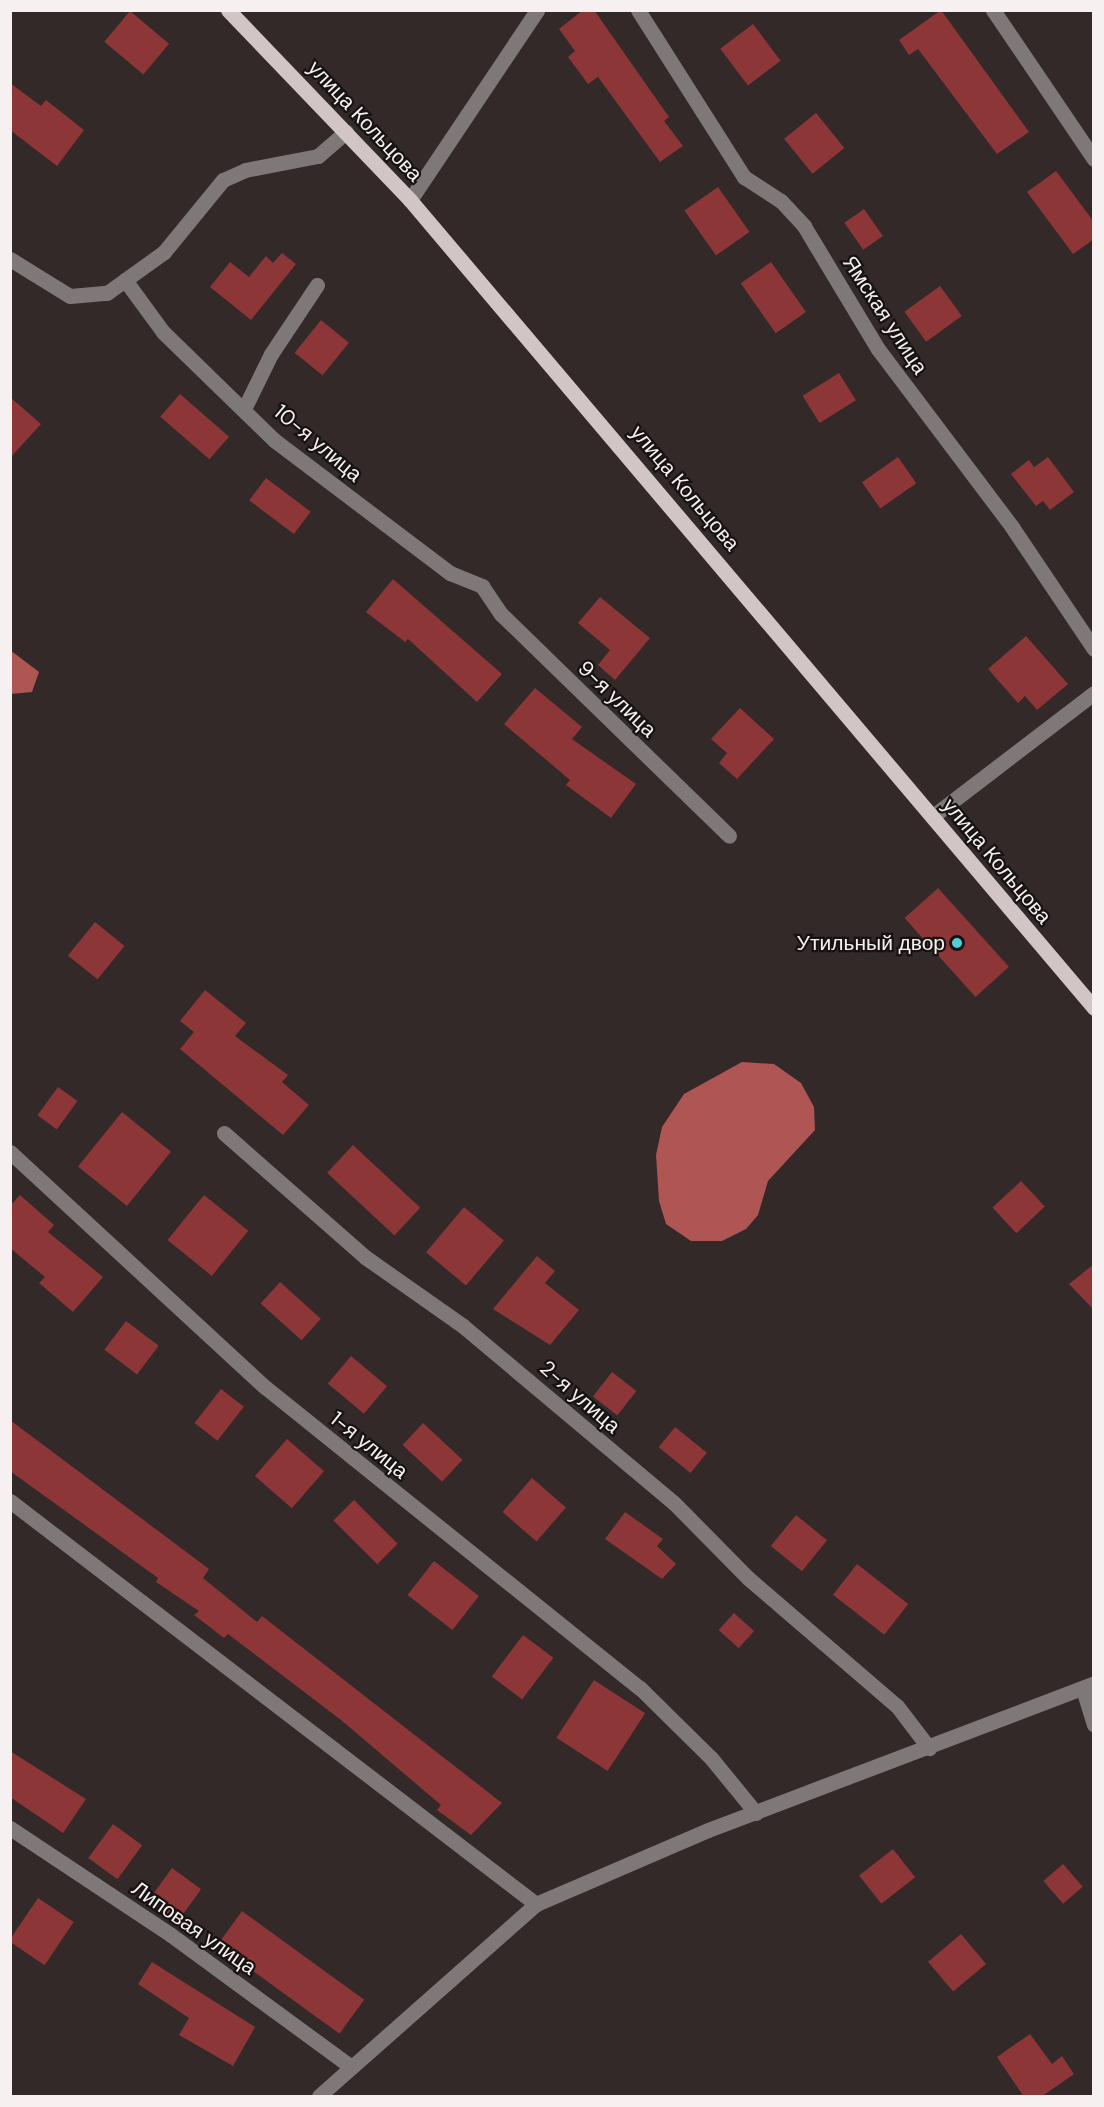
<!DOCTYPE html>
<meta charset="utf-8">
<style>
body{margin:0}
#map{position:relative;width:1104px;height:2107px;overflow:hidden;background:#322928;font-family:"DM Sans",sans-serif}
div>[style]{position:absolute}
.water>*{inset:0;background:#af5554}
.building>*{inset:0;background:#8c3637;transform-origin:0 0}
.minor>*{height:15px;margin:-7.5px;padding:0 7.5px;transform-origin:7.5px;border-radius:7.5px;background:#7e7978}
.major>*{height:15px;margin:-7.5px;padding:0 7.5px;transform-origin:7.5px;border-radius:7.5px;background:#d1c6c5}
.dots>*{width:16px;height:16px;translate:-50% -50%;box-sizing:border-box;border:3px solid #171313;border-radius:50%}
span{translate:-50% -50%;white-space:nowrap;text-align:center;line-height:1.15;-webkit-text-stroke:4.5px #171313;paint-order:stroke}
.street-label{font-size:21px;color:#f7f0f0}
.poi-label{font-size:21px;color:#f7f0f0}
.right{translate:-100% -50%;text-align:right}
.frame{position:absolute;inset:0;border:12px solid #f7f0f0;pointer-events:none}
</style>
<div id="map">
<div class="water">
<div style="clip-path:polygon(10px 650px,39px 672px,32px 692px,11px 694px)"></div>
<div style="clip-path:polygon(742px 1062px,774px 1064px,801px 1083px,814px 1107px,815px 1130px,768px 1181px,758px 1215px,746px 1229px,722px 1241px,691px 1241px,666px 1224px,659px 1201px,656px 1155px,662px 1127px,684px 1094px)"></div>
</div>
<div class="building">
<div style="clip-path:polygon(583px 10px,594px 10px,669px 117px,664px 121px,683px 146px,660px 162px,598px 77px,588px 84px,568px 57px,575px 51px,559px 29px)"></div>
<div style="clip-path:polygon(941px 10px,1029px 132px,997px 154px,918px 49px,909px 55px,899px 40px)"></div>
<div style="left:130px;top:11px;width:51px;height:40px;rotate:40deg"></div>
<div style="left:753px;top:24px;width:46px;height:41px;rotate:53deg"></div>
<div style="clip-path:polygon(10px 83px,41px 106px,46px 100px,84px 130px,57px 166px,10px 130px)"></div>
<div style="left:816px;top:113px;width:45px;height:41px;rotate:51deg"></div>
<div style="clip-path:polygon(1056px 171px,1094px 222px,1094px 239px,1073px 254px,1027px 192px)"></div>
<div style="left:718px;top:187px;width:55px;height:41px;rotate:55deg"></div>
<div style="left:864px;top:209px;width:33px;height:24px;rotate:55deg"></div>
<div style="clip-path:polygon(282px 253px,296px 264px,251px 320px,210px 287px,230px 262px,249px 277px,266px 256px,273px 263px)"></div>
<div style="left:771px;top:262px;width:61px;height:37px;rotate:55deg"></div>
<div style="left:940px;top:286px;width:37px;height:44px;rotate:54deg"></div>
<div style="left:321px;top:320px;width:36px;height:42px;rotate:39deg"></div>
<div style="left:839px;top:373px;width:32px;height:43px;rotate:58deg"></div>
<div style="left:180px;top:394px;width:65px;height:30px;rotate:41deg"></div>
<div style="clip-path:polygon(10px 397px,41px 424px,10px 458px)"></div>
<div style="left:898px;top:457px;width:32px;height:44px;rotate:55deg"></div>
<div style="clip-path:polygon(1048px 457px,1074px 492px,1050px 510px,1043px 501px,1036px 506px,1011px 474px,1029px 460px,1034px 467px)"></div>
<div style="left:266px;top:478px;width:56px;height:28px;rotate:37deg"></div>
<div style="clip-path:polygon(393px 579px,502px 674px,477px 702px,408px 639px,405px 642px,366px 612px)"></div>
<div style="clip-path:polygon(600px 597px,650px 638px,615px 680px,598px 665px,610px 650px,578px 623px)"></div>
<div style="clip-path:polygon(1026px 636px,1068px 684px,1037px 710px,1025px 696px,1018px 703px,988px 669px)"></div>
<div style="clip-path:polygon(535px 688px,582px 727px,572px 739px,636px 784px,611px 818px,566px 785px,570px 780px,504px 724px)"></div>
<div style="clip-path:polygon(740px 708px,774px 739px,737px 779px,719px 763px,727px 753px,711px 739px)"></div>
<div style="left:938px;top:888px;width:106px;height:45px;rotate:48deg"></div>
<div style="left:95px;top:922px;width:38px;height:43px;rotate:39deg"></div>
<div style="clip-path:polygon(205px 990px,246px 1023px,235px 1036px,288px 1075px,282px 1082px,309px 1105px,283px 1135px,180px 1049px,194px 1032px,180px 1021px)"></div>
<div style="left:58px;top:1087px;width:24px;height:35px;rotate:36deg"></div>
<div style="left:122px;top:1112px;width:63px;height:70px;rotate:39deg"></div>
<div style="left:353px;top:1145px;width:92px;height:38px;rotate:43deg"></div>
<div style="left:1021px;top:1181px;width:35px;height:39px;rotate:47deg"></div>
<div style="clip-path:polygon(20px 1195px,54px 1225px,48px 1232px,103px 1277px,73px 1312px,39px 1283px,45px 1277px,10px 1248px,10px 1206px)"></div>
<div style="left:204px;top:1195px;width:57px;height:58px;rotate:39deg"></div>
<div style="left:464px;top:1207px;width:52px;height:59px;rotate:40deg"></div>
<div style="clip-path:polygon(537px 1256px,555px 1271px,545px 1283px,579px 1310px,550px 1345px,493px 1309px)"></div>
<div style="clip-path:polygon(1094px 1264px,1094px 1310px,1069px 1284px)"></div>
<div style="left:280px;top:1282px;width:55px;height:29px;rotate:42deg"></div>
<div style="left:126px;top:1321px;width:41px;height:36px;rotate:37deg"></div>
<div style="left:351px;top:1356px;width:47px;height:36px;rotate:40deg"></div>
<div style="left:612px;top:1372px;width:31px;height:31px;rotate:38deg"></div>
<div style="left:221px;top:1389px;width:29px;height:43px;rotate:38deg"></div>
<div style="clip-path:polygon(10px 1420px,209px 1569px,203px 1578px,257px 1622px,262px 1616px,502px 1803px,471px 1835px,437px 1810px,441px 1805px,341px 1720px,228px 1634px,224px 1638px,194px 1615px,199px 1611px,156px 1582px,158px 1578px,10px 1471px)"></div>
<div style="left:423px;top:1423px;width:54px;height:30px;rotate:43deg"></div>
<div style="left:675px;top:1427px;width:41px;height:26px;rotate:39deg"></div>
<div style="left:287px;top:1439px;width:49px;height:49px;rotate:41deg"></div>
<div style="left:532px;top:1478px;width:45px;height:45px;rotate:41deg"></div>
<div style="left:354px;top:1500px;width:62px;height:29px;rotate:45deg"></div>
<div style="clip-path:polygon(625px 1512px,663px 1539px,657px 1546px,676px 1564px,662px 1579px,605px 1539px)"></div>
<div style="left:796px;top:1515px;width:40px;height:40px;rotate:39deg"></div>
<div style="left:434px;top:1561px;width:57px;height:43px;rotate:38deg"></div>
<div style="left:857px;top:1564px;width:65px;height:39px;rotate:38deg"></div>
<div style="left:734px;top:1613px;width:27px;height:23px;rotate:42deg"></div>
<div style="left:523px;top:1635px;width:38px;height:52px;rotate:37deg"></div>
<div style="left:594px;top:1680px;width:61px;height:69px;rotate:33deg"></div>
<div style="clip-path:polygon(10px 1751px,86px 1799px,63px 1833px,10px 1797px)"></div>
<div style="left:113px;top:1824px;width:36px;height:42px;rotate:36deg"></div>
<div style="left:893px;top:1849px;width:36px;height:43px;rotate:52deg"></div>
<div style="left:1063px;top:1864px;width:30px;height:26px;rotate:49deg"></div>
<div style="left:172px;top:1868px;width:36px;height:42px;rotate:36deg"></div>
<div style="left:38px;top:1898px;width:43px;height:52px;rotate:34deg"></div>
<div style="left:242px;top:1911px;width:151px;height:42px;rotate:36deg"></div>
<div style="left:961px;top:1934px;width:39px;height:43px;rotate:50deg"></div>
<div style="clip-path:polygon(152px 1962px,255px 2027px,233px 2066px,179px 2035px,189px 2018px,138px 1984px)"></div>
<div style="clip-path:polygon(1030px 2034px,1052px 2064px,1062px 2056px,1074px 2074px,1041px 2097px,1024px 2097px,997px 2057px)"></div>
</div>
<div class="minor">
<div style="left:638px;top:10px;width:198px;rotate:57.6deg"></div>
<div style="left:744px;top:177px;width:44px;rotate:33deg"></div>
<div style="left:781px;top:201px;width:34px;rotate:47deg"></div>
<div style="left:804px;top:226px;width:144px;rotate:59deg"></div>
<div style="left:878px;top:349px;width:223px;rotate:53deg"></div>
<div style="left:1012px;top:527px;width:147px;rotate:56.1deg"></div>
<div style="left:993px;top:10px;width:180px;rotate:55.9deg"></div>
<div style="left:410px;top:200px;width:229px;rotate:-56.2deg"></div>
<div style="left:10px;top:259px;width:70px;rotate:31.7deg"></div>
<div style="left:70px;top:296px;width:37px;rotate:-5deg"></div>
<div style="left:107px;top:293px;width:70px;rotate:-35.7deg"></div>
<div style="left:164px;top:252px;width:93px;rotate:-50.7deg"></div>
<div style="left:223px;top:180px;width:24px;rotate:-24deg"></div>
<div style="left:245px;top:170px;width:74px;rotate:-10.9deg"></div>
<div style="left:318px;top:156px;width:37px;rotate:-41deg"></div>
<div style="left:125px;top:280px;width:64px;rotate:53.8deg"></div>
<div style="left:163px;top:332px;width:155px;rotate:44.2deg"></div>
<div style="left:274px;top:440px;width:221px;rotate:37.1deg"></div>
<div style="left:450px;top:573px;width:35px;rotate:22deg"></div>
<div style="left:482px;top:586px;width:34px;rotate:56deg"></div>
<div style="left:501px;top:614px;width:318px;rotate:44.2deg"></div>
<div style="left:245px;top:407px;width:59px;rotate:-63.9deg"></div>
<div style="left:271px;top:354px;width:83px;rotate:-56.3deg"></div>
<div style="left:933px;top:816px;width:203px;rotate:-37.4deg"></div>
<div style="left:224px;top:1133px;width:188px;rotate:41.3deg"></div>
<div style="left:365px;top:1257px;width:120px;rotate:35.1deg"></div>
<div style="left:463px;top:1326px;width:275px;rotate:40deg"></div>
<div style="left:674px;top:1503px;width:105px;rotate:45.4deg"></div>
<div style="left:748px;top:1578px;width:196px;rotate:40.7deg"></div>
<div style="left:897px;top:1706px;width:53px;rotate:52.7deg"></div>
<div style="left:10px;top:1152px;width:347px;rotate:42.7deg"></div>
<div style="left:265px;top:1387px;width:481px;rotate:38.8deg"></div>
<div style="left:640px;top:1688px;width:100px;rotate:44.6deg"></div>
<div style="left:711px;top:1758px;width:71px;rotate:50.7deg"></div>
<div style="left:10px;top:1501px;width:663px;rotate:37.46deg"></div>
<div style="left:1083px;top:1689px;width:37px;rotate:73deg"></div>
<div style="left:10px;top:1828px;width:193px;rotate:33.6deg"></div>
<div style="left:171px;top:1935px;width:222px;rotate:36.2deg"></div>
<div style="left:319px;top:2096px;width:290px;rotate:-41.5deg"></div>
<div style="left:536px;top:1904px;width:187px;rotate:-23.3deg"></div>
<div style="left:708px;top:1830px;width:413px;rotate:-20.8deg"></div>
</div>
<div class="major">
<div style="left:228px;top:10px;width:263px;rotate:46.2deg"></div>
<div style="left:410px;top:200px;width:1059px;rotate:49.75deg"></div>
</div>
<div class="dots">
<div style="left:957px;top:943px;background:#52ccd5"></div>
</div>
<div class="street-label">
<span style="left:365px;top:121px;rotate:47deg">улица Кольцова</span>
<span style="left:885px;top:315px;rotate:57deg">Ямская улица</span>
<span style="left:318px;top:443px;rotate:40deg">10-я улица</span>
<span style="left:685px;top:488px;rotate:50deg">улица Кольцова</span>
<span style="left:617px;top:699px;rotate:44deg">9-я улица</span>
<span style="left:997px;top:861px;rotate:50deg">улица Кольцова</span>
<span style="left:580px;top:1397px;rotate:41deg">2-я улица</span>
<span style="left:369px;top:1445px;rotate:39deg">1-я улица</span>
<span style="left:194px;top:1928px;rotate:35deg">Липовая улица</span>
</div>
<div class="poi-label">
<span class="right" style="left:945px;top:943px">Утильный двор</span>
</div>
<div class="frame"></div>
</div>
